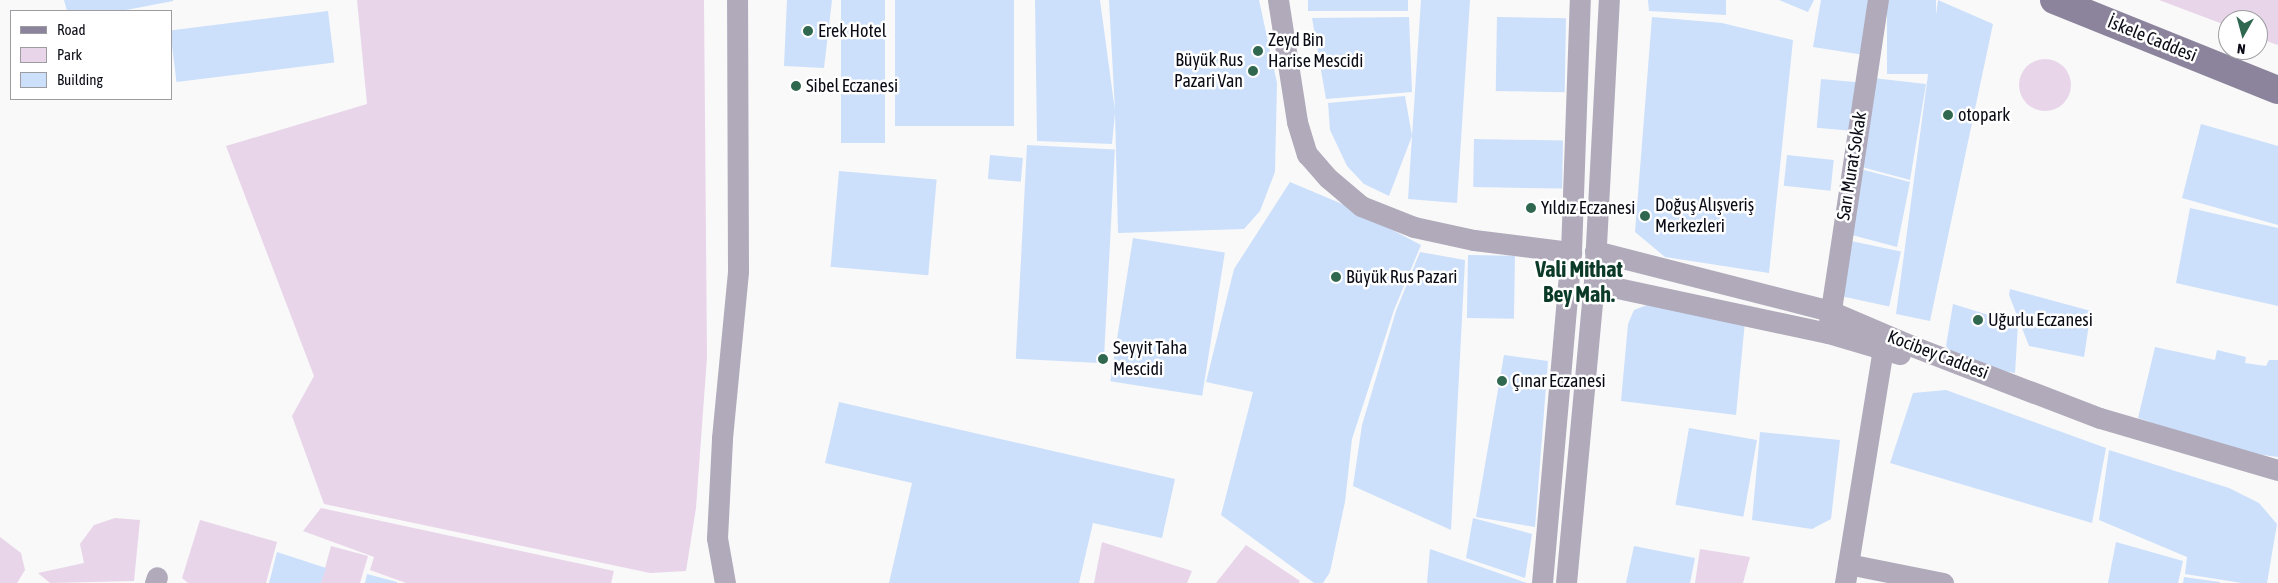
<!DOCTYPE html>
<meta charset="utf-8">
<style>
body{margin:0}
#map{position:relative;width:2278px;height:583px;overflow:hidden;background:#f9f9f9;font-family:"Asap Condensed",sans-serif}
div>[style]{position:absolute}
.green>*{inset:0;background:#e8d5e9}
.round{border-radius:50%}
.building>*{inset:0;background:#cce0fb;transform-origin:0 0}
.minor>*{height:21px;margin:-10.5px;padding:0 10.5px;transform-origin:10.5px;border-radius:10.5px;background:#b0aaba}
.secondary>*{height:28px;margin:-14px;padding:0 14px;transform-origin:14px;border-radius:14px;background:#8c849c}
.dots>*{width:14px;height:14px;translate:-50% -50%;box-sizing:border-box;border:2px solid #fff;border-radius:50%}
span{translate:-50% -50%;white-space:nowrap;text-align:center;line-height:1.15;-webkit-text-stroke:5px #fff;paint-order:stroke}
.poi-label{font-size:18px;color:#0a0b15}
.left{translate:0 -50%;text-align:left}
.right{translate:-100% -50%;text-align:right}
.street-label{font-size:18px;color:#0a0b15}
.district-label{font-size:22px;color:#0b3a28;font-weight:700}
.legend{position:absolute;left:10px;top:10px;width:162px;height:90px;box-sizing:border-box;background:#fff;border:1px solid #9d9da1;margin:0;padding:6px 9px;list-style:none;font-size:15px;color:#0a0b15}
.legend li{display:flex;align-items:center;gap:10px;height:25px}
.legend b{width:25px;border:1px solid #9d9da1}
.north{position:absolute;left:2218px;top:10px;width:50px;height:50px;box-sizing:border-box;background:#fff;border:1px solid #9d9da1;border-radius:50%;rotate:187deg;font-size:14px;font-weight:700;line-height:20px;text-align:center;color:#0a0b15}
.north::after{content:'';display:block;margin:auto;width:18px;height:22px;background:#2f674f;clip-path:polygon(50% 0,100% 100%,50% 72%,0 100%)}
</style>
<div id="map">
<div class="green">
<div style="clip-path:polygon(357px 0,704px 0,707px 357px,696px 508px,686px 571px,650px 573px,324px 504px,292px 416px,314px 376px,226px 146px,367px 104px)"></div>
<div style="clip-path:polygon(2159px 0,2278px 0,2278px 45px,2258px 38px,2258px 20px,2228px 20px,2228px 26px)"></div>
<div class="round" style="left:2019px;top:59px;width:52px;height:52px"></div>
<div style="clip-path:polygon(321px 508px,614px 571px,611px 583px,406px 583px,370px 570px,374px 557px,303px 531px)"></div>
<div style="clip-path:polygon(115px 518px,140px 520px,134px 581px,50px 583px,38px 573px,84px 563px,80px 544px,94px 525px)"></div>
<div style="clip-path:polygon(200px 520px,277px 542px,266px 583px,188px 583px,182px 578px)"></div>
<div style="clip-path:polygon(0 537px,21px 553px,25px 570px,17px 583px,0 583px)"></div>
<div style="clip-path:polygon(1102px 542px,1192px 571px,1187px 583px,1094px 583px)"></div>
<div style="clip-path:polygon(1246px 545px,1300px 581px,1299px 583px,1216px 583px)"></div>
<div style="clip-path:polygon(331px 546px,368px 556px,360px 583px,321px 583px)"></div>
<div style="clip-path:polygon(1700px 549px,1750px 557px,1743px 583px,1695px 583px)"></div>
</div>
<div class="building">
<div style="clip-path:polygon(64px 0,173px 0,173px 1px,121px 11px,67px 11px)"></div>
<div style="clip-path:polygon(787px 0,832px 0,824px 68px,784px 66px)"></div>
<div style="left:841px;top:0;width:44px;height:143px"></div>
<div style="left:895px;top:0;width:119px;height:126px"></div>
<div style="clip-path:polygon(1035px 0,1100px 0,1115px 111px,1109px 0,1259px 0,1277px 83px,1275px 172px,1260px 211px,1244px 229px,1118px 233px,1115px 113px,1112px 144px,1037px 141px)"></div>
<div style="left:1308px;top:0;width:100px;height:11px"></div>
<div style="clip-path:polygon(1421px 0,1470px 0,1457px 203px,1408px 199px,1412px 136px,1389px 196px,1364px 184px,1347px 166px,1330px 130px,1328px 103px,1405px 96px,1412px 136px)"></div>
<div style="clip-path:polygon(1648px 0,1726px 0,1726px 15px,1649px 11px)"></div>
<div style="clip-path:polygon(1779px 0,1814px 0,1808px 12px)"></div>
<div style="clip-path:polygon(1821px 0,1874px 0,1864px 55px,1813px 47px)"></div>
<div style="left:1887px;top:0;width:49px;height:74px"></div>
<div style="clip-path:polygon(1938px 0,1993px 24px,1930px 321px,1896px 314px)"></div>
<div style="left:328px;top:11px;width:52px;height:159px;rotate:83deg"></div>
<div style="clip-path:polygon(1409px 17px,1412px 92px,1326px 99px,1312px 18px)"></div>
<div style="left:1497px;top:17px;width:69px;height:74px;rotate:1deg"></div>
<div style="clip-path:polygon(1652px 17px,1722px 23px,1793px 40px,1769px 273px,1665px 257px,1635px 232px)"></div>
<div style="clip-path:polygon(1873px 78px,1926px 84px,1910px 180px,1862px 167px)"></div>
<div style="left:1821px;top:79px;width:37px;height:49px;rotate:5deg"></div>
<div style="clip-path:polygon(2201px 124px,2278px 146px,2278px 225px,2182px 198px)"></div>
<div style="left:1474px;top:139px;width:89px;height:48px;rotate:1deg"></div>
<div style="left:1027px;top:145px;width:88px;height:214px;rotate:3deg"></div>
<div style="left:990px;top:155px;width:33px;height:24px;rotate:5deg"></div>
<div style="left:1787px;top:155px;width:47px;height:31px;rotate:6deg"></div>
<div style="clip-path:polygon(1860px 169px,1910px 182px,1897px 247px,1852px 235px)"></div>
<div style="left:839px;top:171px;width:98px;height:96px;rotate:5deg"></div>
<div style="clip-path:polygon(1290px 182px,1347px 206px,1421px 245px,1394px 310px,1352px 439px,1345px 502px,1330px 572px,1323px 583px,1314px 583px,1221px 515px,1253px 392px,1206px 382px,1234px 269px)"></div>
<div style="clip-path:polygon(2190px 208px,2278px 228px,2278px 306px,2176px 283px)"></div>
<div style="left:1133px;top:238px;width:93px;height:145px;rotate:9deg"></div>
<div style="left:1851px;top:241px;width:51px;height:56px;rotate:12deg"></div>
<div style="clip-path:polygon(1420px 252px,1465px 260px,1451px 530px,1353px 486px,1362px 425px,1396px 311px)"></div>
<div style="left:1468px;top:255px;width:47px;height:63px;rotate:1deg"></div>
<div style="clip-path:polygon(2010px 289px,2091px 311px,2084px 357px,2029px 346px,2009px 295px)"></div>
<div style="clip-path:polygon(1953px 304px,2018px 324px,2015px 373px,1983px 368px,1955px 358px,1946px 346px)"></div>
<div style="clip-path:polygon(1647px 305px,1745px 321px,1736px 415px,1621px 401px,1628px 324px,1634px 310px)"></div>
<div style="clip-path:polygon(2155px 347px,2215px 360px,2217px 350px,2246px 357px,2245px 363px,2266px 366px,2269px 360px,2278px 360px,2278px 457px,2234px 451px,2138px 418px)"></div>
<div style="clip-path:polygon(1504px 355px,1548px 361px,1535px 527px,1476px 517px)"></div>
<div style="clip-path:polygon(1946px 390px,2106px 448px,2092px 523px,1890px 463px,1913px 393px)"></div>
<div style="clip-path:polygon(839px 402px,1175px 479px,1162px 538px,1093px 523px,1079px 583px,889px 583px,912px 483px,825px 463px)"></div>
<div style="left:1689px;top:428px;width:69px;height:78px;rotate:10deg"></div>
<div style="clip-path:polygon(1760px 432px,1840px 440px,1831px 519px,1812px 529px,1752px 520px)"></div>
<div style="clip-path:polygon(2109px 450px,2229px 488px,2259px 503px,2277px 524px,2267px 583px,2242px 583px,2185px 574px,2187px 557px,2099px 520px)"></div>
<div style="clip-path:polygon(1473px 518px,1532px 534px,1525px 578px,1466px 558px)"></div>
<div style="clip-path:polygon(2116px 542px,2183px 561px,2178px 583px,2108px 583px)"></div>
<div style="clip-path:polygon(1634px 546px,1695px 558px,1690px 583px,1626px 583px)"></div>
<div style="clip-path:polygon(1430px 549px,1527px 583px,1427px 583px)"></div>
<div style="clip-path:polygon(277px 552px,326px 568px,321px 583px,269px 583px)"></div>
<div style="clip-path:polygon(367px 574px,397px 582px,397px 583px,365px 583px)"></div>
<div style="clip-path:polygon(2184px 577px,2220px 582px,2220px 583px,2183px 583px)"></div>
</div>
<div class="minor">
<div style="left:1278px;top:0;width:123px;rotate:81.1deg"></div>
<div style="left:1297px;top:122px;width:34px;rotate:73deg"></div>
<div style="left:1307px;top:154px;width:32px;rotate:49deg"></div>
<div style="left:1328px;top:178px;width:43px;rotate:40.3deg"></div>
<div style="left:1361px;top:206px;width:57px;rotate:21.6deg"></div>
<div style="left:1414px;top:227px;width:61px;rotate:12.2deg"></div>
<div style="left:1474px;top:240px;width:98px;rotate:7.1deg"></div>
<div style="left:1595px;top:251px;width:243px;rotate:14.3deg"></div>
<div style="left:1830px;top:311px;width:89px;rotate:23.1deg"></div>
<div style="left:1912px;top:346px;width:201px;rotate:21deg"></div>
<div style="left:2100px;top:418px;width:185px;rotate:16.3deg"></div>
<div style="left:1594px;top:283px;width:239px;rotate:12.1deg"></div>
<div style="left:1828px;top:333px;width:75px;rotate:16.3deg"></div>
<div style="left:1829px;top:323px;width:327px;rotate:-81.4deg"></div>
<div style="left:1848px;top:564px;width:97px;rotate:11.3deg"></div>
<div style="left:155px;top:583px;width:6px;rotate:-72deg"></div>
<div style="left:725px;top:583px;width:46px;rotate:-100.1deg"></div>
<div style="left:717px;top:538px;width:100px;rotate:-87.1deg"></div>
<div style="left:722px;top:438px;width:168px;rotate:-84.5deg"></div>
<div style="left:738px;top:271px;width:271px;rotate:-90.2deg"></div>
<div style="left:1542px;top:583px;width:332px;rotate:-85deg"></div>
<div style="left:1571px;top:252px;width:252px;rotate:-88deg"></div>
<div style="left:1566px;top:583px;width:301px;rotate:-84.7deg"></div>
<div style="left:1594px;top:283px;width:283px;rotate:-87deg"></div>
<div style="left:1845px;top:583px;width:237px;rotate:-80.8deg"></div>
</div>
<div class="secondary">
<div style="left:2054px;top:0;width:241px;rotate:21.9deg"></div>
</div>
<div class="dots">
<div style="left:808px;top:31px;background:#2f674f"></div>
<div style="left:1258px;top:51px;background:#2f674f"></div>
<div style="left:1253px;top:71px;background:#2f674f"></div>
<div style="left:796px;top:86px;background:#2f674f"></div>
<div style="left:1948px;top:115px;background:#2f674f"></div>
<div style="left:1531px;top:208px;background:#2f674f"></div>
<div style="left:1645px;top:216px;background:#2f674f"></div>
<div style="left:1336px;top:277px;background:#2f674f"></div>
<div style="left:1978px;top:320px;background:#2f674f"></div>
<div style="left:1103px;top:359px;background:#2f674f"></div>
<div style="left:1502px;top:381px;background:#2f674f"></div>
</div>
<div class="poi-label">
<span class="left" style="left:818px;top:31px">Erek Hotel</span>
<span class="left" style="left:1268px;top:51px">Zeyd Bin<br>Harise Mescidi</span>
<span class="right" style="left:1243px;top:71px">Büyük Rus<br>Pazari Van</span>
<span class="left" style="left:806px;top:86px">Sibel Eczanesi</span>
<span class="left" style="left:1958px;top:115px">otopark</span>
<span class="left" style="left:1655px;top:216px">Doğuş Alışveriş<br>Merkezleri</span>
<span class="left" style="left:1541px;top:208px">Yıldız Eczanesi</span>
<span class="left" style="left:1346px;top:277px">Büyük Rus Pazari</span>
<span class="left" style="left:1988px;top:320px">Uğurlu Eczanesi</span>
<span class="left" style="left:1113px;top:359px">Seyyit Taha<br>Mescidi</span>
<span class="left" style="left:1512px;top:381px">Çınar Eczanesi</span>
</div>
<div class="street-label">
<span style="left:2152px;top:39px;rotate:22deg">İskele Caddesi</span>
<span style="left:1852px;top:166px;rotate:-81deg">Sarı Murat Sokak</span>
<span style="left:1938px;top:355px;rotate:21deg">Kocibey Caddesi</span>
</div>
<div class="district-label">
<span style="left:1579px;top:282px">Vali Mithat<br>Bey Mah.</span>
</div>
<ul class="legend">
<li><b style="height:6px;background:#8c849c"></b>Road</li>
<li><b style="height:14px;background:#e8d5e9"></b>Park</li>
<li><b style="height:14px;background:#cce0fb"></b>Building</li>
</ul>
<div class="north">N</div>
</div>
